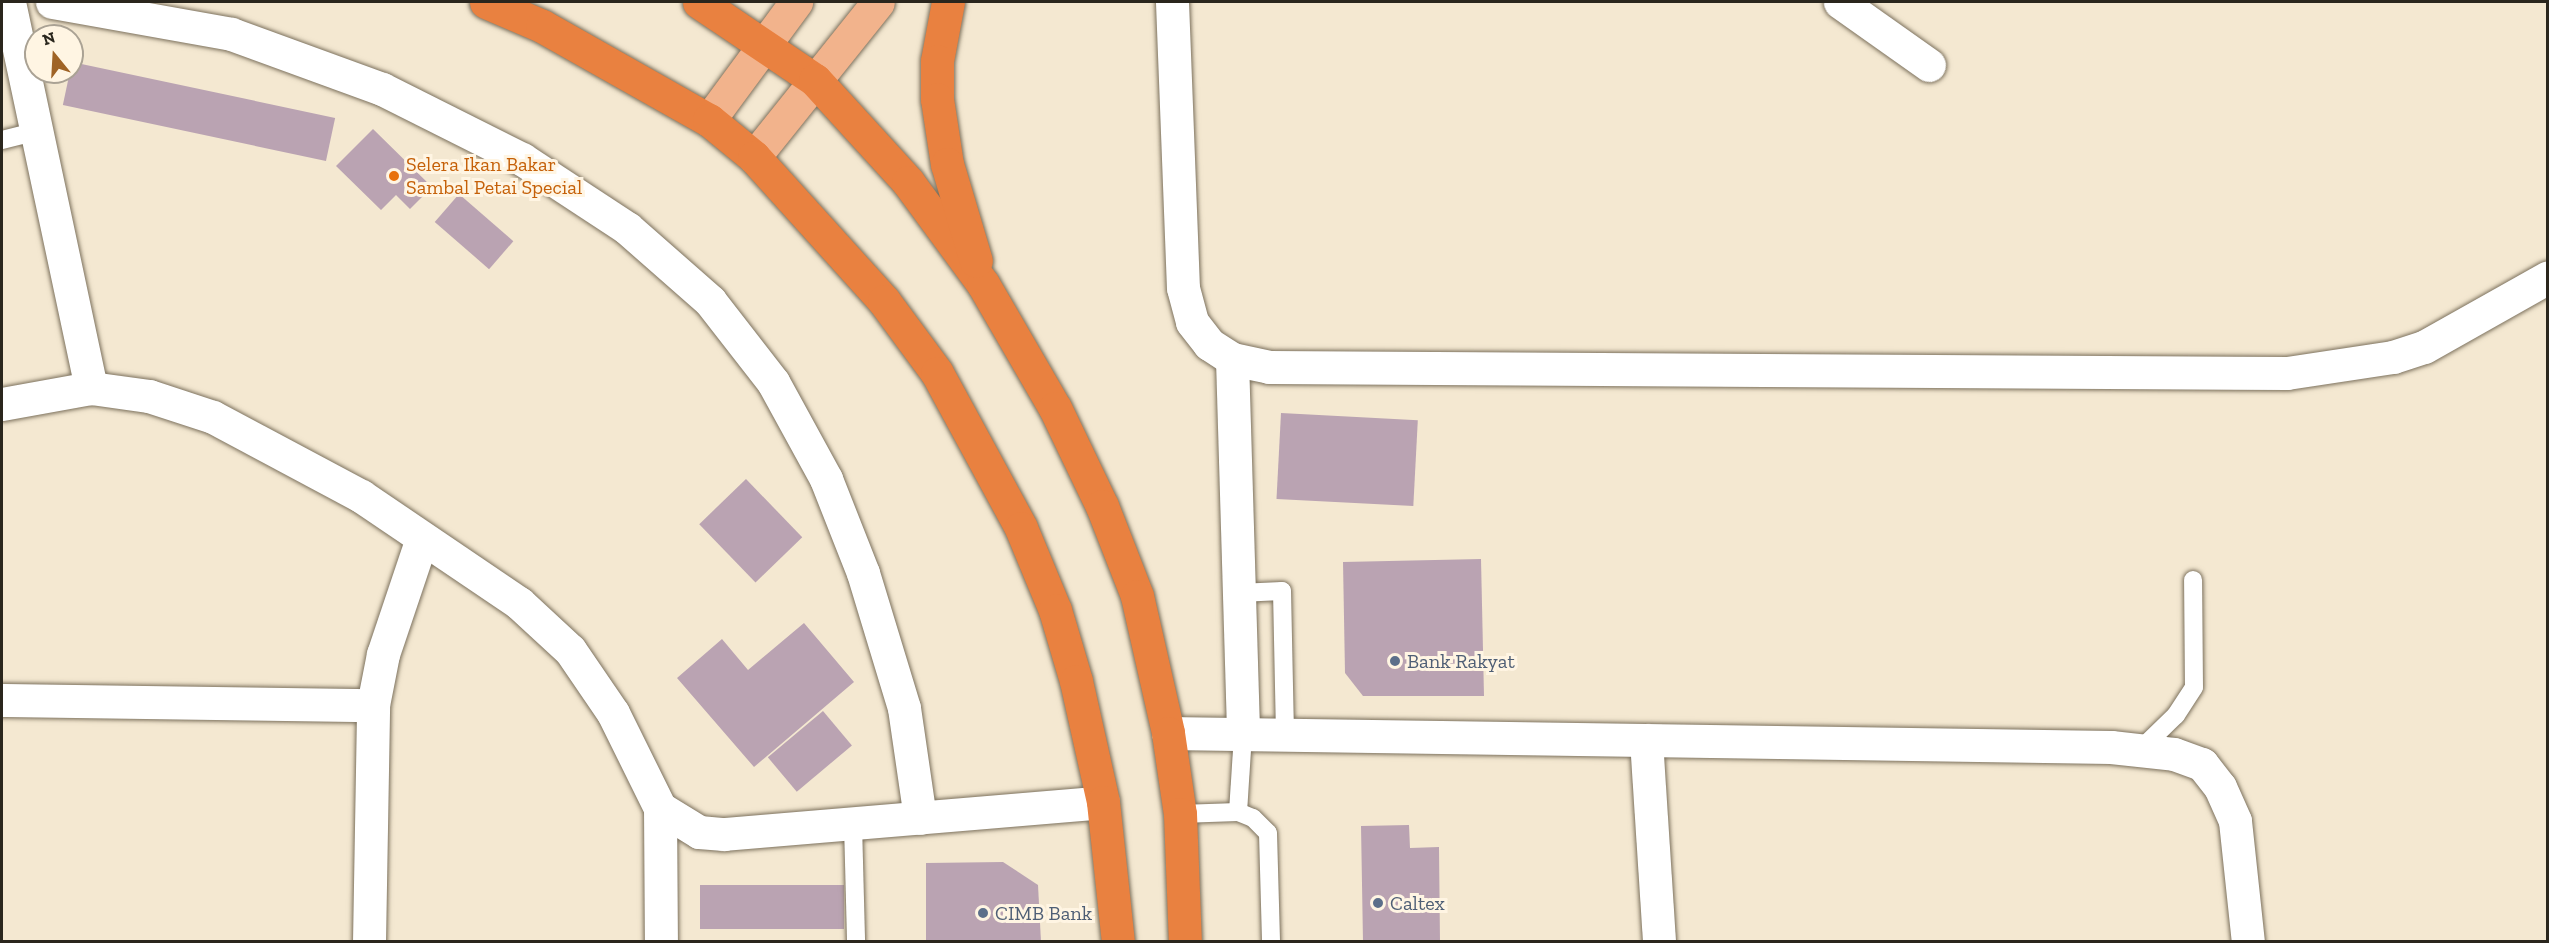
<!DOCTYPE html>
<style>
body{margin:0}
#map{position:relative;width:2549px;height:943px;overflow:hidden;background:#f4e8d1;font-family:"Zilla Slab",serif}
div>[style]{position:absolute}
.building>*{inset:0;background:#baa3b2;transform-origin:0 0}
.roads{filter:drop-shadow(0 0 2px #7c715d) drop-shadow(0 0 2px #7c715d)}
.lane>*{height:18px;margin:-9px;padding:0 9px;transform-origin:9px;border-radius:9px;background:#fff}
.street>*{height:33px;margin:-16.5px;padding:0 16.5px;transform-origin:16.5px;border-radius:16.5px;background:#fff}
.primary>*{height:33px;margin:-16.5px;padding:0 16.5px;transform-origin:16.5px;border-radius:16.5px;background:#f2b38c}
.highway>*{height:33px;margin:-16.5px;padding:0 16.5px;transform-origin:16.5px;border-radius:16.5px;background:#e98140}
.dots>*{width:16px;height:16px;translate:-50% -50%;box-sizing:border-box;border:3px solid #fff5e3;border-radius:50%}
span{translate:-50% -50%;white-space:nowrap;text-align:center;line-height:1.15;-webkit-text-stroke:6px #fff5e3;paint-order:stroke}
.food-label{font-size:20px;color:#c56008}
.left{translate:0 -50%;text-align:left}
.service-label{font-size:20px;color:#4e5e75}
.frame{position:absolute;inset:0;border:3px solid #2a261d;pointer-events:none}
.north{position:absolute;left:24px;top:24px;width:60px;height:60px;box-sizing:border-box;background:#fff5e3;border:2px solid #aaa294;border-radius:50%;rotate:342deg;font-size:16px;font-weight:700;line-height:24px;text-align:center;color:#2a261d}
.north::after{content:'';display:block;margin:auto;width:21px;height:27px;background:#9f6325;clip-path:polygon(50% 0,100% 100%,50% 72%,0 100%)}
</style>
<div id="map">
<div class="building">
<div style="left:72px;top:62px;width:269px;height:44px;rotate:12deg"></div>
<div style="clip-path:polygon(373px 129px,432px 187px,410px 209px,396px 195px,381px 210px,336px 166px)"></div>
<div style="left:459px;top:194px;width:72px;height:37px;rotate:41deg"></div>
<div style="left:1281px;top:413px;width:137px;height:86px;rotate:3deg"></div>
<div style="left:746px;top:479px;width:81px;height:65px;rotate:46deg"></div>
<div style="clip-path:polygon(1481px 559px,1484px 696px,1363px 696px,1345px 673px,1343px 562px)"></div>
<div style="clip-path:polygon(804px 623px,854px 682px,754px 767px,677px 678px,722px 639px,748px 670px)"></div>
<div style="left:823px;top:711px;width:45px;height:72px;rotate:50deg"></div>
<div style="clip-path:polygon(1409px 825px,1410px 848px,1439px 847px,1440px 942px,1363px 942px,1361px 826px)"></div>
<div style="clip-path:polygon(1003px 862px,1038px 885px,1041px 942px,926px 942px,926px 863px)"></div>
<div style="left:844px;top:885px;width:44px;height:144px;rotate:90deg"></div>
</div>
<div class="roads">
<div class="lane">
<div style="left:2px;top:140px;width:38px;rotate:-14deg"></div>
<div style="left:1239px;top:593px;width:43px;rotate:-2.7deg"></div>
<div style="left:1282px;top:591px;width:144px;rotate:88.8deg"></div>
<div style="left:2140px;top:750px;width:50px;rotate:-44.2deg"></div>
<div style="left:2176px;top:715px;width:33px;rotate:-57deg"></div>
<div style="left:2194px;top:687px;width:107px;rotate:-90.5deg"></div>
<div style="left:1238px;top:812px;width:78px;rotate:-86.3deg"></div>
<div style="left:1180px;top:814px;width:58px;rotate:-2deg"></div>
<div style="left:1238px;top:812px;width:16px;rotate:22deg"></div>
<div style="left:1253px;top:818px;width:21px;rotate:45deg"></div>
<div style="left:1268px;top:833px;width:109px;rotate:88.4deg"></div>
<div style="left:853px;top:824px;width:118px;rotate:88.5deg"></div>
</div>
<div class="street">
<div style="left:9px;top:2px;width:395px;rotate:78deg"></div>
<div style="left:52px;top:2px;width:182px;rotate:10.1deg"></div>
<div style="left:231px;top:34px;width:161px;rotate:20deg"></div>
<div style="left:382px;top:89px;width:157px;rotate:26.6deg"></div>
<div style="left:522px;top:159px;width:126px;rotate:33.3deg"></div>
<div style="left:627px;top:228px;width:111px;rotate:41.3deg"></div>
<div style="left:710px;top:301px;width:103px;rotate:52.1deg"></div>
<div style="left:773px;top:382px;width:111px;rotate:61.3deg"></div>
<div style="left:826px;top:479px;width:101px;rotate:68.5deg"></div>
<div style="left:863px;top:573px;width:141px;rotate:73.1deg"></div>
<div style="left:904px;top:708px;width:111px;rotate:81.7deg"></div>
<div style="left:1172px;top:2px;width:286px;rotate:87.8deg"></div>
<div style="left:1183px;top:288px;width:35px;rotate:75deg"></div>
<div style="left:1192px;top:322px;width:28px;rotate:52deg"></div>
<div style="left:1209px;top:344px;width:27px;rotate:33deg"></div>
<div style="left:1232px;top:359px;width:38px;rotate:12deg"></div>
<div style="left:1269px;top:367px;width:1018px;rotate:0.34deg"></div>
<div style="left:2287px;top:373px;width:107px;rotate:-8.6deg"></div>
<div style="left:2393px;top:357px;width:33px;rotate:-18deg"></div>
<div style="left:2424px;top:347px;width:142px;rotate:-29.4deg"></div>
<div style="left:1840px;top:2px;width:109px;rotate:35.3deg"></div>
<div style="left:1232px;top:359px;width:375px;rotate:88.3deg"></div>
<div style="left:2px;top:404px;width:90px;rotate:-10.2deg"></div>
<div style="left:91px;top:388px;width:59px;rotate:7.9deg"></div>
<div style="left:149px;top:396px;width:67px;rotate:18.2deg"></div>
<div style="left:213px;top:417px;width:168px;rotate:28.1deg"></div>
<div style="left:361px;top:496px;width:191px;rotate:34.1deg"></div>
<div style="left:519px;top:603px;width:69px;rotate:42.7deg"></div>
<div style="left:570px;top:650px;width:76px;rotate:55.7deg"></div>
<div style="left:613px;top:713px;width:106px;rotate:63.7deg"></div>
<div style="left:660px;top:808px;width:46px;rotate:31.6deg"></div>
<div style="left:699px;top:832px;width:25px;rotate:5deg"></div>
<div style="left:724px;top:834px;width:380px;rotate:-4.8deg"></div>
<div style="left:2px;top:700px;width:371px;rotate:0.8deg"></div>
<div style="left:1168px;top:733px;width:943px;rotate:0.85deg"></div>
<div style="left:2111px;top:747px;width:63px;rotate:6.3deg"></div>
<div style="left:2174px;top:754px;width:30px;rotate:20deg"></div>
<div style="left:2202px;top:764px;width:29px;rotate:52deg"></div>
<div style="left:2220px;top:787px;width:37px;rotate:66deg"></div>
<div style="left:2235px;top:821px;width:122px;rotate:83.9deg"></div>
<div style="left:1646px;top:740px;width:202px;rotate:86.3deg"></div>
<div style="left:660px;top:808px;width:134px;rotate:89.6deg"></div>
<div style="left:369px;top:942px;width:237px;rotate:-89deg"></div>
<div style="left:373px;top:705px;width:52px;rotate:-78.9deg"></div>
<div style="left:383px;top:654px;width:122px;rotate:-71.4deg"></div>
</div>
<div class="primary">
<div style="left:709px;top:120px;width:147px;rotate:-53.6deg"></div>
<div style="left:754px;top:157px;width:198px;rotate:-51.3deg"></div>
</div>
<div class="highway">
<div style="left:486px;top:2px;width:61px;rotate:23.2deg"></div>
<div style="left:542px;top:26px;width:192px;rotate:29.4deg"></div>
<div style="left:709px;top:120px;width:58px;rotate:39.4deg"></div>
<div style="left:754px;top:157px;width:194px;rotate:47.9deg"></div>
<div style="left:884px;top:301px;width:89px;rotate:53.6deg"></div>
<div style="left:937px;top:373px;width:176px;rotate:61.5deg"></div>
<div style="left:1021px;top:528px;width:89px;rotate:67.5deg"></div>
<div style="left:1055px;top:610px;width:74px;rotate:73.5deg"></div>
<div style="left:1076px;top:681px;width:124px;rotate:77.4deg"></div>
<div style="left:1103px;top:802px;width:141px;rotate:83.9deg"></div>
<div style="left:699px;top:2px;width:140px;rotate:33.9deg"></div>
<div style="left:815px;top:80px;width:138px;rotate:47.6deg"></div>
<div style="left:908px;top:182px;width:127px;rotate:53.7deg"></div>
<div style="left:983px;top:284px;width:143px;rotate:59.9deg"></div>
<div style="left:1055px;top:408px;width:109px;rotate:64.4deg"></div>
<div style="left:1102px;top:506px;width:97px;rotate:68.7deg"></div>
<div style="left:1137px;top:596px;width:140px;rotate:77.2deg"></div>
<div style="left:1168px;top:733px;width:82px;rotate:81.6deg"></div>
<div style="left:1180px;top:814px;width:128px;rotate:87.8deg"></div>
<div style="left:948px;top:2px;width:60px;rotate:100.6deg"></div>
<div style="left:937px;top:61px;width:38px;rotate:90deg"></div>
<div style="left:937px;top:99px;width:66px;rotate:81.3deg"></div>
<div style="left:947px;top:164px;width:101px;rotate:73.4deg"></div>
</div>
</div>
<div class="dots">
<div style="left:394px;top:176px;background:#e8710a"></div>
<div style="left:1395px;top:661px;background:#5c6f8a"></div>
<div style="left:1378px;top:903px;background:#5c6f8a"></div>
<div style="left:983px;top:913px;background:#5c6f8a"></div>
</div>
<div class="food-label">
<span class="left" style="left:406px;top:176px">Selera Ikan Bakar<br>Sambal Petai Special</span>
</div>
<div class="service-label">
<span class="left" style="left:1407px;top:661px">Bank Rakyat</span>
<span class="left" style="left:1390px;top:903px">Caltex</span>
<span class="left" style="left:995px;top:913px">CIMB Bank</span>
</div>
<div class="frame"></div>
<div class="north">N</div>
</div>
